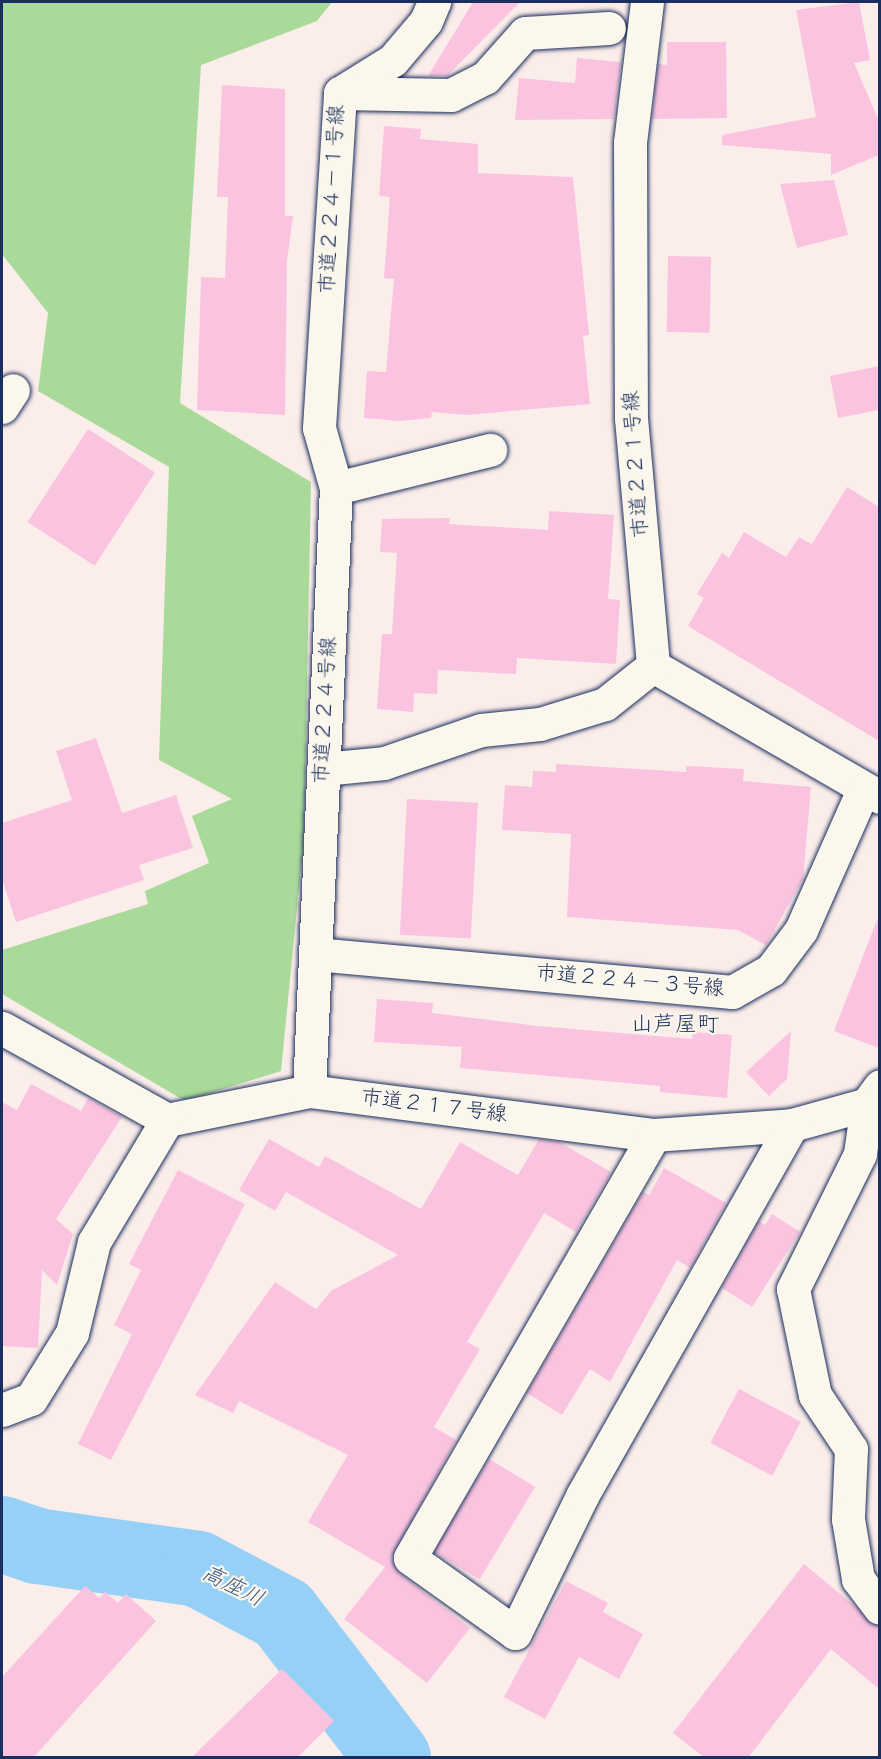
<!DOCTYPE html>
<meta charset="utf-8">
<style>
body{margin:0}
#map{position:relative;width:881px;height:1759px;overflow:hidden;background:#fbedea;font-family:"Indie Flower","Klee One",sans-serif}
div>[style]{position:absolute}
.green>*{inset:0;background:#aada9a}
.river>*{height:76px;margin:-38px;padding:0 38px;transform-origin:38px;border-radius:38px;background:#97d0f7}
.building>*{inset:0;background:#fac4e0;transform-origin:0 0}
.roads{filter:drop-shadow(0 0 2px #1b2f5e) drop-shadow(0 0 2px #1b2f5e)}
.street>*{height:33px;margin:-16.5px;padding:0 16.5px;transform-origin:16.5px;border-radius:16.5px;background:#fbf7ec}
span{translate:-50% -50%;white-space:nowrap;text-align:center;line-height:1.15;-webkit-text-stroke:4.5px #fbf7ec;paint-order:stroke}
.street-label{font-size:21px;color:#1b2f5e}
.neighbourhood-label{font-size:22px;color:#1b2f5e}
.water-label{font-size:22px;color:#3a5784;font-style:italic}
.frame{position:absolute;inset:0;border:3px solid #1b2f5e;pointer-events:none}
</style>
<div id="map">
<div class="green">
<div style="clip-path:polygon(2px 2px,332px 2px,317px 21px,201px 65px,180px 403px,311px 482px,304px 837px,281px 1071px,185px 1101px,2px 994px,2px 950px,148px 904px,145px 891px,209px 863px,192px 816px,232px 799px,159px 760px,169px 467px,38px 391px,48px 313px,2px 254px)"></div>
</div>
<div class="river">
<div style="left:2px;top:1534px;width:37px;rotate:19deg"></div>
<div style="left:37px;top:1546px;width:163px;rotate:8.1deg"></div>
<div style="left:198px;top:1569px;width:96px;rotate:27.9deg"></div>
<div style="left:283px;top:1614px;width:181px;rotate:52.6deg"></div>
</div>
<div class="building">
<div style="clip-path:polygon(473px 2px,520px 2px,447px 76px,428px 76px)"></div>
<div style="clip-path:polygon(859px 2px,870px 60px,854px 63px,879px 121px,879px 155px,831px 175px,831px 154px,722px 145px,722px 135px,816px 117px,796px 10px)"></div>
<div style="clip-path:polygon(667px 42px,726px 42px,727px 118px,652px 119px,658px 64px,667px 65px)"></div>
<div style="clip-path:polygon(577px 58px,621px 62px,614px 119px,515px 120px,519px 78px,575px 83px)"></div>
<div style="clip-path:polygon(222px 85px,285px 89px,285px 216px,293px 216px,287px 261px,285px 415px,197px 410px,201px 277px,225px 278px,228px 197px,217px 197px)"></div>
<div style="clip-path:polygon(384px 126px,421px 129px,420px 139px,478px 144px,478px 173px,573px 177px,589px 335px,583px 336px,590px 404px,467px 415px,432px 412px,431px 418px,399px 421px,364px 418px,367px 371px,386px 372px,394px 279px,384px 278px,390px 197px,379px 196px)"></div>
<div style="clip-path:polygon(834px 180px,848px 235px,797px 248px,780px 184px)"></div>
<div style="left:668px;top:256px;width:43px;height:76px;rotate:1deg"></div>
<div style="clip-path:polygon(879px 366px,879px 410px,838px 418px,830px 376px)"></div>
<div style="left:88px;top:429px;width:80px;height:111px;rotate:33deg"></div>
<div style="clip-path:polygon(847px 487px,879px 507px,879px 741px,688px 626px,704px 598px,697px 594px,722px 553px,729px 558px,744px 532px,786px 557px,799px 537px,812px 544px)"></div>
<div style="clip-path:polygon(549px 511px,614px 515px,608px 599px,620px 600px,616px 664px,517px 658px,516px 674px,438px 670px,437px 694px,414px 693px,413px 712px,377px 709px,382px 634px,392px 634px,397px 553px,380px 552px,382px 519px,450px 518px,449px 524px,548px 530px)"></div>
<div style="clip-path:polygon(96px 738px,122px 813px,176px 795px,193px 848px,139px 865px,144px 880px,16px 922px,2px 879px,2px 823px,72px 800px,56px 751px)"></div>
<div style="clip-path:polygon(556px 764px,686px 772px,686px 766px,744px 769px,743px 781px,811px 787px,803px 879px,766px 945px,738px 930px,567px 917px,571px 834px,502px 830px,505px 785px,532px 787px,533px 771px,556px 772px)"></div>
<div style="left:407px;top:799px;width:71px;height:136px;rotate:3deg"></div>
<div style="clip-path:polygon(877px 920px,879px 921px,879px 1048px,834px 1031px)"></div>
<div style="clip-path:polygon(377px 999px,433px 1003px,432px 1013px,538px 1026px,692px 1039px,693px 1032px,732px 1035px,727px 1098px,660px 1092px,660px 1086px,460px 1068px,462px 1047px,374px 1042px)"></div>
<div style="clip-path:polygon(791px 1031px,787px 1079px,769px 1096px,746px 1072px)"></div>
<div style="clip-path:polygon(31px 1084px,81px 1111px,88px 1098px,122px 1117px,56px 1219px,73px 1234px,57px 1285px,42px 1270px,38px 1348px,2px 1346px,2px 1102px,17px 1110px)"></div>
<div style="clip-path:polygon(269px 1139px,319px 1167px,325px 1156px,421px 1209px,460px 1142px,518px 1175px,539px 1139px,559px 1142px,611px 1172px,576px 1232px,544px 1213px,467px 1342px,480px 1349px,434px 1427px,456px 1440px,391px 1558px,399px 1573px,470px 1628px,427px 1683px,344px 1619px,385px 1567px,308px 1522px,348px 1455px,239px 1401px,233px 1413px,195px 1395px,275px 1282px,316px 1309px,331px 1291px,398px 1255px,286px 1192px,275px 1211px,239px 1190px)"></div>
<div style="clip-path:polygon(664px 1168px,726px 1203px,690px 1268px,677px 1260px,610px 1382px,590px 1369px,562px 1415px,527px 1393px,643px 1192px,649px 1195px)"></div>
<div style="clip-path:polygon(178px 1170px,245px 1204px,111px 1460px,78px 1444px,132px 1334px,114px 1325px,141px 1270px,129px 1264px)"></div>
<div style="clip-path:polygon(772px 1214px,800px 1232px,752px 1307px,722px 1288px,759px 1221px,765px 1225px)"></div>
<div style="left:739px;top:1389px;width:70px;height:61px;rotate:28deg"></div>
<div style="left:489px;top:1459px;width:54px;height:108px;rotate:31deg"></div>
<div style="clip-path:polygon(804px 1564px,879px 1626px,879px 1689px,831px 1649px,748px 1758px,705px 1758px,673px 1733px)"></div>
<div style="clip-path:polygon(566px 1581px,608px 1603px,603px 1612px,643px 1634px,619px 1679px,579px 1657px,545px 1719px,504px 1697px)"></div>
<div style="clip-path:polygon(85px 1586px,99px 1598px,105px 1592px,118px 1603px,126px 1594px,156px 1621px,33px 1758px,2px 1758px,2px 1677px)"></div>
<div style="clip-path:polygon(282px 1669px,334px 1721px,297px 1758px,191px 1758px)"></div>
</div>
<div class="roads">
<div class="street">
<div style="left:647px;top:2px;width:141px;rotate:96.9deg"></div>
<div style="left:630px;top:142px;width:276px;rotate:89.8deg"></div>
<div style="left:631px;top:418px;width:249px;rotate:84.9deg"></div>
<div style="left:653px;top:666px;width:262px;rotate:30deg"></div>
<div style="left:340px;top:93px;width:62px;rotate:-31.9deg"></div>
<div style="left:393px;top:60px;width:51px;rotate:-49.8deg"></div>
<div style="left:426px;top:21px;width:21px;rotate:-67deg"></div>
<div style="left:2px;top:407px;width:20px;rotate:-57deg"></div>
<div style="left:336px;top:488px;width:62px;rotate:-105.8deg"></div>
<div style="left:319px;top:428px;width:336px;rotate:-86.4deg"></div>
<div style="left:340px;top:93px;width:111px;rotate:1deg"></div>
<div style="left:451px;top:95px;width:38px;rotate:-27deg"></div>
<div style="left:485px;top:78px;width:60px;rotate:-48.4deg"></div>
<div style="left:525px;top:33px;width:84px;rotate:-3.4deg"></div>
<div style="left:323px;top:769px;width:61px;rotate:-5.6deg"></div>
<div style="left:384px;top:763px;width:102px;rotate:-18.8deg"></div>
<div style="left:481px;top:730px;width:59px;rotate:-5.8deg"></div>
<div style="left:540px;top:724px;width:68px;rotate:-17.1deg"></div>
<div style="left:605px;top:704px;width:61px;rotate:-38.4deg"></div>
<div style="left:315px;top:954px;width:419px;rotate:5.2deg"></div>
<div style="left:732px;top:992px;width:45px;rotate:-29.4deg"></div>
<div style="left:771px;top:970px;width:50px;rotate:-53.1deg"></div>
<div style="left:801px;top:930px;width:155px;rotate:-66.1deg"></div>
<div style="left:2px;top:1028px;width:189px;rotate:29.1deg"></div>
<div style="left:167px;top:1120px;width:145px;rotate:-11.5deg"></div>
<div style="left:309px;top:1091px;width:348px;rotate:7.3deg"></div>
<div style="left:654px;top:1135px;width:138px;rotate:-4.1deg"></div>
<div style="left:792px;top:1125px;width:78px;rotate:-15.6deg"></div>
<div style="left:867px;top:1104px;width:22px;rotate:-54deg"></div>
<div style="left:309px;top:1091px;width:604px;rotate:-87.44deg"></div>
<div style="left:336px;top:488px;width:159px;rotate:-13.9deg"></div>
<div style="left:867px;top:1104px;width:50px;rotate:98deg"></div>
<div style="left:860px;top:1154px;width:151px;rotate:116.4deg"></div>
<div style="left:793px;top:1289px;width:108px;rotate:78.3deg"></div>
<div style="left:815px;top:1395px;width:65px;rotate:56.3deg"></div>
<div style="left:851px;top:1449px;width:70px;rotate:92.5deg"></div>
<div style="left:848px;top:1519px;width:61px;rotate:80.5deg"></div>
<div style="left:858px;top:1579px;width:36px;rotate:53deg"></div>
<div style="left:654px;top:1135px;width:488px;rotate:120deg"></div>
<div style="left:410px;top:1558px;width:129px;rotate:35.5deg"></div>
<div style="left:515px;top:1633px;width:153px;rotate:-63.9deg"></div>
<div style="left:582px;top:1496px;width:426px;rotate:-60.5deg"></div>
<div style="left:2px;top:1410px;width:31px;rotate:-21deg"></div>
<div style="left:31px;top:1399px;width:78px;rotate:-58.2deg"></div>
<div style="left:72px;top:1333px;width:94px;rotate:-76.4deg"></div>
<div style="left:94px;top:1242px;width:142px;rotate:-59.1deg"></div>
</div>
</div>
<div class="street-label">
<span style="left:333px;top:199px;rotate:-87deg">市道２２４－１号線</span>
<span style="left:637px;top:464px;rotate:-94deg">市道２２１号線</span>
<span style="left:326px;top:710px;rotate:-87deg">市道２２４号線</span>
<span style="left:630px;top:982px;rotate:5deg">市道２２４－３号線</span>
<span style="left:434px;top:1107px;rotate:7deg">市道２１７号線</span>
</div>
<div class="neighbourhood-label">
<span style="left:675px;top:1027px">山芦屋町</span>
</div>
<div class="water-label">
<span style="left:232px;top:1588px;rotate:27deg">高座川</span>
</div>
<div class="frame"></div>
</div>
